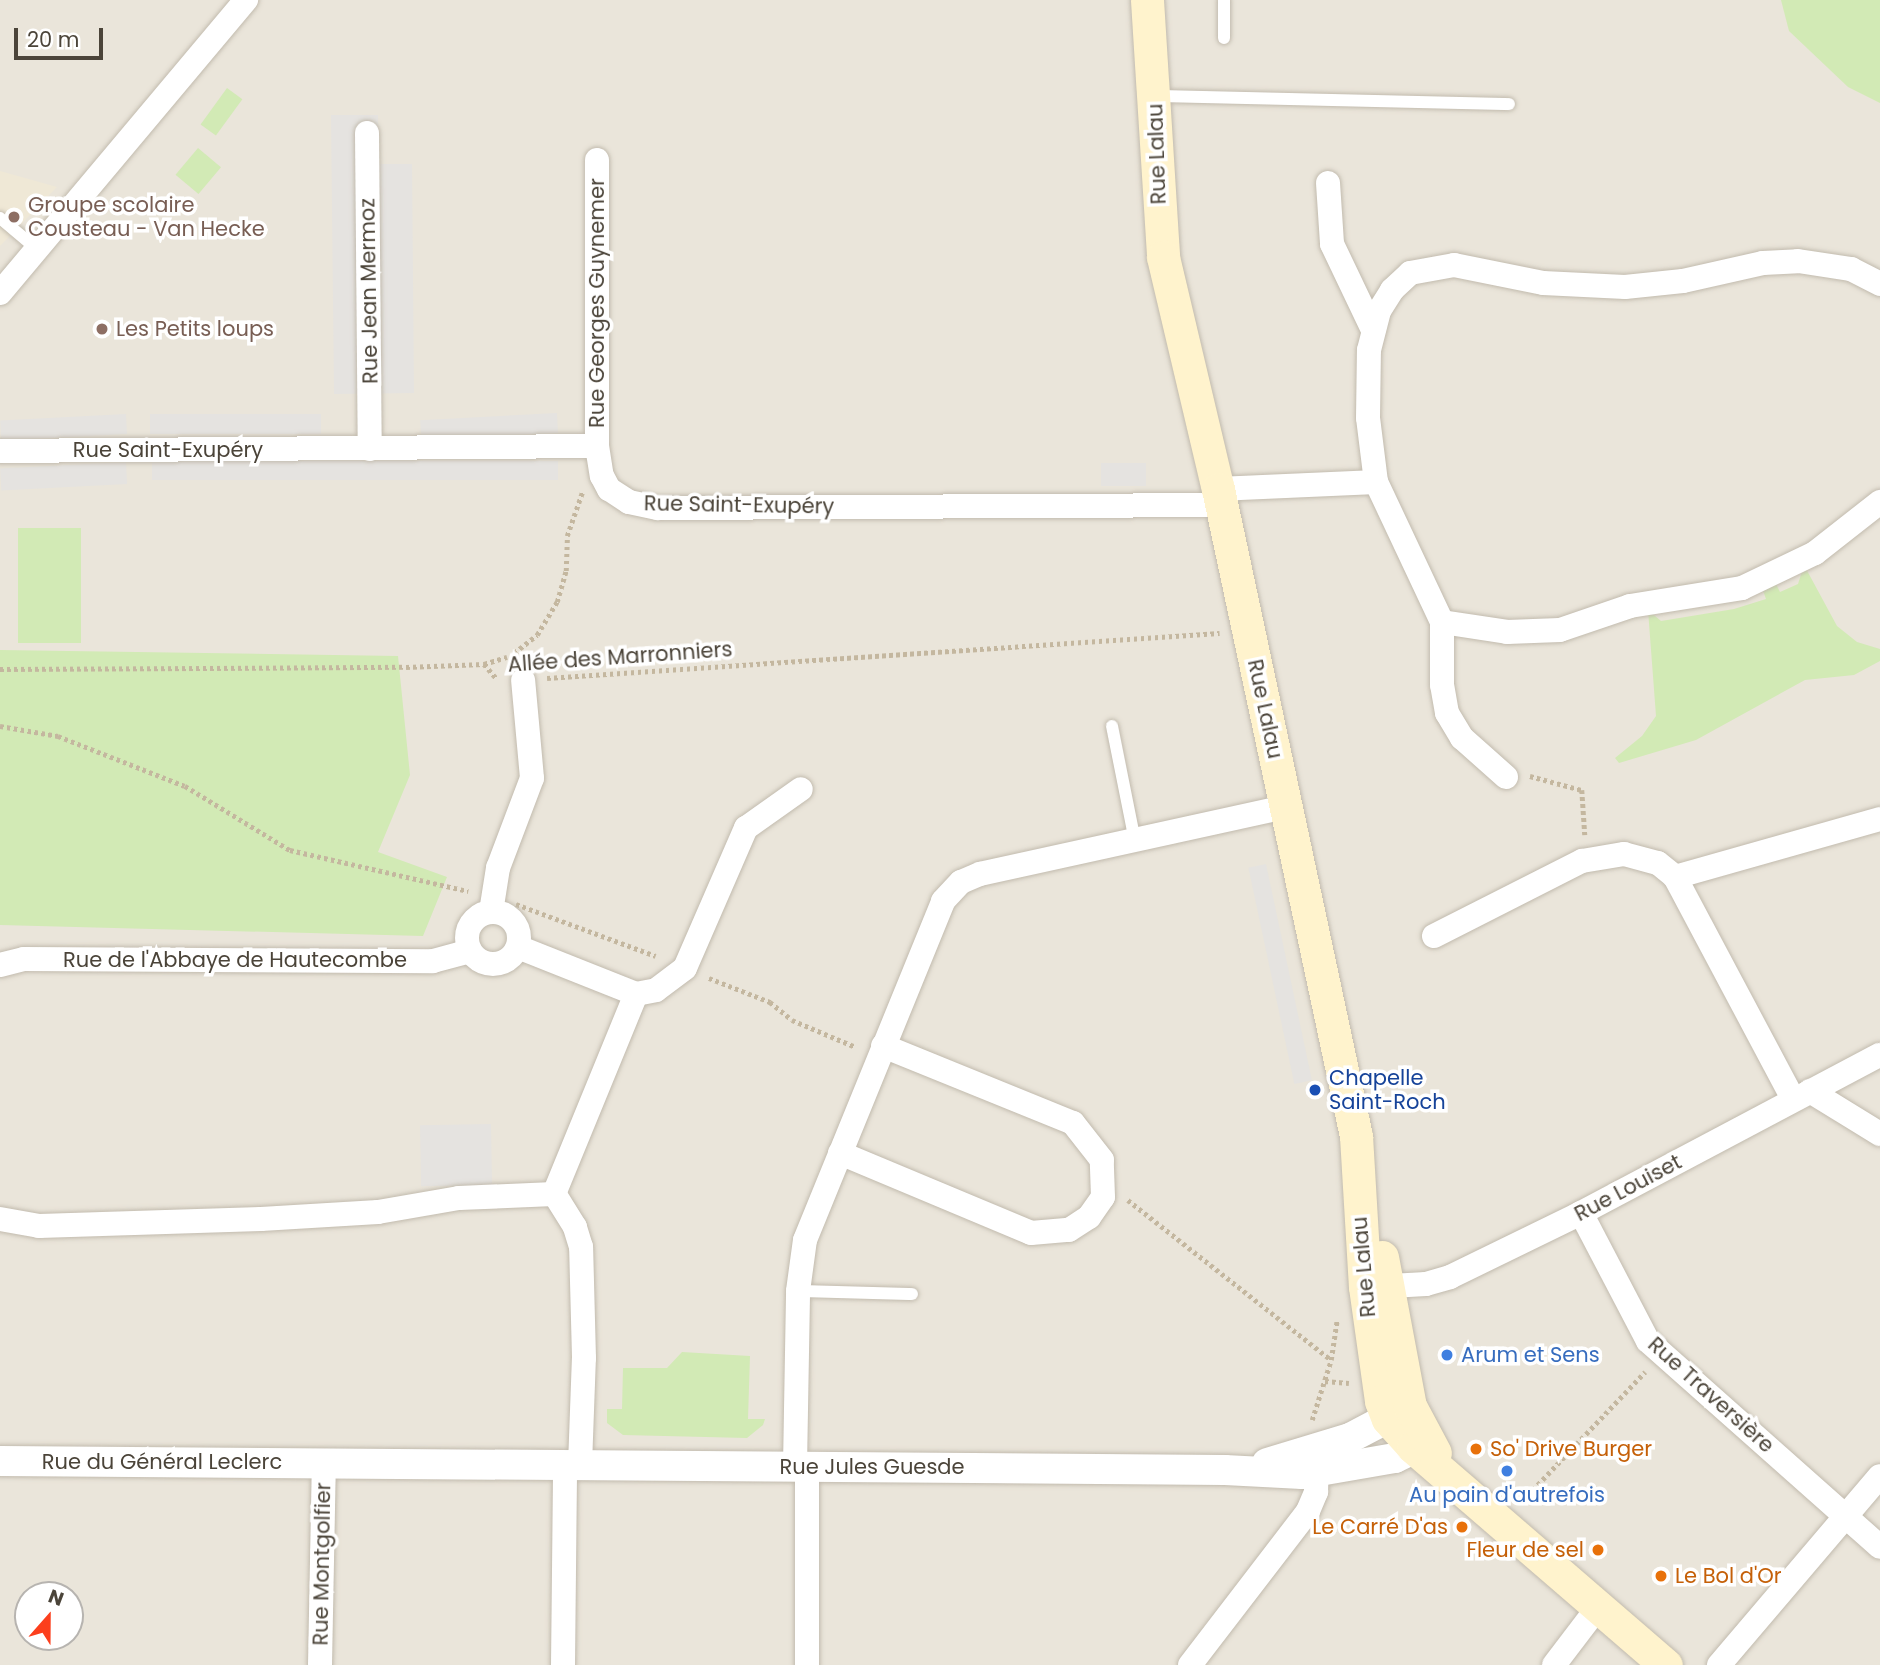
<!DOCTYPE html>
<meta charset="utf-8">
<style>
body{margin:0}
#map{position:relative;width:1880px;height:1665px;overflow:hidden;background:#f6f3ec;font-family:Poppins,sans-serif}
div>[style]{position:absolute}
.residential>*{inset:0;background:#eae5da}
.education>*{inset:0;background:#efe8d6}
.green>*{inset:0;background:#d2eab5;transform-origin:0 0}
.parking>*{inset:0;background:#e5e3e0;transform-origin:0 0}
.path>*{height:4.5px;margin-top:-2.25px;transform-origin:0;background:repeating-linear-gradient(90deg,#c4b79f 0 3.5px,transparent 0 7px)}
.roads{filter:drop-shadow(0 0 2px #c2bbae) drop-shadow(0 0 2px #c2bbae)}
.service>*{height:12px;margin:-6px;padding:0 6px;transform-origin:6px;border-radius:6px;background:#fff}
.minor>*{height:24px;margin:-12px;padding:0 12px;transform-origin:12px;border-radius:12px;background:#fff}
.minor>.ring{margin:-12px;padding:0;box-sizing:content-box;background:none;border:24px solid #fff;border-radius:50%}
.tertiary>*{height:30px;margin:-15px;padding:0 15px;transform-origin:15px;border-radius:15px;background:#fff}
.secondary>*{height:33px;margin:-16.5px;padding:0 16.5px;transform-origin:16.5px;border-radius:16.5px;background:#fff3cd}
.dots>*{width:19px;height:19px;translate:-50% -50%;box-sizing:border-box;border:4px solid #fff;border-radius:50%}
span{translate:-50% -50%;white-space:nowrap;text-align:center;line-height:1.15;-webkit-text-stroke:7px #fff;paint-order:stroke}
.street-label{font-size:21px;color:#4b4439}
.education-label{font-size:21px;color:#785e54}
.left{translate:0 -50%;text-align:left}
.transit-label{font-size:21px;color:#164399}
.shop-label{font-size:21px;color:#366cbe}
.food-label{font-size:21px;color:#c56008}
.right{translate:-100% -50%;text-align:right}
.north{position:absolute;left:14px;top:1581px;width:70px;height:70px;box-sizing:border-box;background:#fff;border:2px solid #b7b4b0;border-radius:50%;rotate:21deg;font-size:19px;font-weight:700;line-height:28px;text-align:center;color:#4b4439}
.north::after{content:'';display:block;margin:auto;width:24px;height:32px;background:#fc3f1d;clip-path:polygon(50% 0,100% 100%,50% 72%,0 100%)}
.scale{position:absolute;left:14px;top:28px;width:89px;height:32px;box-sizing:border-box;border:4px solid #4b4439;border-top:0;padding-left:9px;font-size:21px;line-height:24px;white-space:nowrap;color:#4b4439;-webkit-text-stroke:5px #fff;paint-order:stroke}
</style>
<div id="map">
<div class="residential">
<div style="clip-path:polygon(evenodd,0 0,1880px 0,1880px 1665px,0 1665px,0 0,28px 1595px,70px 1595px,70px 1637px,28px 1637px,28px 1595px)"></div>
</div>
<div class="education">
<div style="clip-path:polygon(0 171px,57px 187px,0 246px)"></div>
</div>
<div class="green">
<div style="clip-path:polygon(1781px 0,1880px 0,1880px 103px,1848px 87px,1789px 31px)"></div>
<div style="left:227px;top:88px;width:19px;height:45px;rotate:36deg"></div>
<div style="left:198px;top:148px;width:30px;height:35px;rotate:40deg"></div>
<div style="left:18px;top:528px;width:63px;height:115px"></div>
<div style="clip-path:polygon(1804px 565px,1837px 626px,1857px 642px,1880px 649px,1880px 661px,1854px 675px,1805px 680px,1696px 740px,1619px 763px,1615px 758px,1642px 736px,1656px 716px,1648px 610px,1661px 621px,1734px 609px,1766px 599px,1761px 585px,1774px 580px,1780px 592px,1798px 584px)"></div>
<div style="clip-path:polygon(0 650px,398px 656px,410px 775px,378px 852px,447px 877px,423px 936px,0 925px)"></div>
<div style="clip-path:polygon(682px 1352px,750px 1356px,748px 1419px,765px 1419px,763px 1425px,747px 1438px,623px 1435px,607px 1423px,607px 1409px,622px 1409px,623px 1368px,667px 1368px)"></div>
</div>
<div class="parking">
<div style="clip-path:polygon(331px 115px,378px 115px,379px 164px,412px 164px,414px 393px,334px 394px)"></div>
<div style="left:557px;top:413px;width:20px;height:137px;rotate:87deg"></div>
<div style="left:126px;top:414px;width:20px;height:126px;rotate:87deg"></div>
<div style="left:321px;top:414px;width:20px;height:171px;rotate:90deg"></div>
<div style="left:558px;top:461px;width:19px;height:406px;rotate:90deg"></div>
<div style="left:126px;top:462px;width:22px;height:126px;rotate:87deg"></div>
<div style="left:1101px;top:463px;width:45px;height:23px"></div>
<div style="left:1266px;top:864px;width:221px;height:18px;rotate:78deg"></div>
<div style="left:491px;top:1124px;width:61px;height:71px;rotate:89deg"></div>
</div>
<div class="path">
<div style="left:514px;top:653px;width:29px;rotate:-38deg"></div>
<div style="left:537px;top:635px;width:39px;rotate:-59deg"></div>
<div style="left:557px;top:602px;width:32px;rotate:-74deg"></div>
<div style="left:566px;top:571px;width:35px;rotate:-88deg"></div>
<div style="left:567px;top:536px;width:46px;rotate:-70.8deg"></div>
<div style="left:484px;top:664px;width:20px;rotate:49deg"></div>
<div style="left:0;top:669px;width:406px;rotate:-0.3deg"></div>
<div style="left:406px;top:667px;width:78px;rotate:-2.2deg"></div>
<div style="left:484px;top:664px;width:24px;rotate:-17deg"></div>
<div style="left:547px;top:678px;width:674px;rotate:-3.83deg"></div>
<div style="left:0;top:726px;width:59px;rotate:9.8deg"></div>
<div style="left:58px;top:736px;width:136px;rotate:21.5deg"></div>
<div style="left:185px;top:786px;width:123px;rotate:31.4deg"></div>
<div style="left:290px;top:850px;width:183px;rotate:13deg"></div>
<div style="left:1530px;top:776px;width:54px;rotate:15.1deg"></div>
<div style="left:1582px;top:790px;width:45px;rotate:86.2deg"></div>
<div style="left:516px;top:904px;width:149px;rotate:20.4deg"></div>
<div style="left:709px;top:978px;width:66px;rotate:21.5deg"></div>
<div style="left:770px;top:1002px;width:28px;rotate:39deg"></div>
<div style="left:792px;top:1020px;width:69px;rotate:22.9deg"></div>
<div style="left:1128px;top:1200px;width:257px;rotate:38.2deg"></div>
<div style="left:1325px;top:1381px;width:24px;rotate:5deg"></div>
<div style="left:1312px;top:1420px;width:63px;rotate:-72.4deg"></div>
<div style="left:1331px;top:1360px;width:40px;rotate:-81.5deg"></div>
<div style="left:1523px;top:1500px;width:177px;rotate:-46.4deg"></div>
</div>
<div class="roads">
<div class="service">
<div style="left:1224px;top:0;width:38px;rotate:90deg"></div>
<div style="left:1155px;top:96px;width:354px;rotate:1.3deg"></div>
<div style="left:0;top:218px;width:48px;rotate:40deg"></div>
<div style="left:1112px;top:726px;width:117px;rotate:78.7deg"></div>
<div style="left:798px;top:1291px;width:114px;rotate:1.5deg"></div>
</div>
<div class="minor">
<div style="left:367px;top:133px;width:316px;rotate:89.5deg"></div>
<div style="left:597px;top:160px;width:286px;rotate:90deg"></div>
<div style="left:1328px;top:183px;width:61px;rotate:86.2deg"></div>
<div style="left:1332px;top:244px;width:95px;rotate:64.5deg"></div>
<div style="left:0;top:293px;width:383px;rotate:-50deg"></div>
<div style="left:0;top:451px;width:597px;rotate:-0.48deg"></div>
<div style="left:597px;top:446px;width:30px;rotate:81deg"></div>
<div style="left:602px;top:476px;width:15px;rotate:62deg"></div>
<div style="left:609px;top:489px;width:24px;rotate:33deg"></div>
<div style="left:629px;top:502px;width:30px;rotate:12deg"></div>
<div style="left:658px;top:508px;width:564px;rotate:-0.3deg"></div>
<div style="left:1218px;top:489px;width:158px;rotate:-2.5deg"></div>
<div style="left:1442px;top:622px;width:66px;rotate:8.7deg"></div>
<div style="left:1507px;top:632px;width:53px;rotate:-2.2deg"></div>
<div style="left:1560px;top:630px;width:74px;rotate:-18.9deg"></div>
<div style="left:1630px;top:606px;width:113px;rotate:-9.1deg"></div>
<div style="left:1742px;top:588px;width:81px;rotate:-25.6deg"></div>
<div style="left:1815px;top:553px;width:83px;rotate:-38.1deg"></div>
<div style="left:1506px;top:777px;width:59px;rotate:-138.4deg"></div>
<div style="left:1462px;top:738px;width:29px;rotate:-121deg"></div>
<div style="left:1447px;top:713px;width:28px;rotate:-100deg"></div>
<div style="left:1442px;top:685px;width:63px;rotate:-90deg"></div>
<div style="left:1442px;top:622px;width:155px;rotate:-115.2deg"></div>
<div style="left:1376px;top:482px;width:64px;rotate:-97.1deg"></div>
<div style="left:1368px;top:418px;width:68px;rotate:-89.2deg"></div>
<div style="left:1369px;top:350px;width:40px;rotate:-75.6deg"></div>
<div style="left:1379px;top:311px;width:25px;rotate:-58deg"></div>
<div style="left:1392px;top:290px;width:25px;rotate:-43deg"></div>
<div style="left:1410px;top:273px;width:45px;rotate:-10.3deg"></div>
<div style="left:1454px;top:265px;width:91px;rotate:11.4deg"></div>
<div style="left:1543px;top:283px;width:82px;rotate:2.8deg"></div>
<div style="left:1625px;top:287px;width:58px;rotate:-5.9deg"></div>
<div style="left:1683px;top:281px;width:82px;rotate:-12.7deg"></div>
<div style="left:1763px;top:263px;width:35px;rotate:-3deg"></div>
<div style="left:1798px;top:261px;width:54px;rotate:8.6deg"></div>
<div style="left:1851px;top:269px;width:33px;rotate:27deg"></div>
<div style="left:1675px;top:877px;width:213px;rotate:-15.8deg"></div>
<div class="ring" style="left:467px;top:912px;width:28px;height:28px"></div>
<div style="left:491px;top:912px;width:45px;rotate:-81deg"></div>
<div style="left:498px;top:868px;width:96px;rotate:-69.3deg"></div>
<div style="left:532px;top:778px;width:98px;rotate:-95.2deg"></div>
<div style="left:1434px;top:936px;width:166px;rotate:-26.9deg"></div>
<div style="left:1582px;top:861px;width:43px;rotate:-9.5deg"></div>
<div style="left:1624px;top:854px;width:35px;rotate:15deg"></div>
<div style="left:1658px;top:863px;width:22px;rotate:39deg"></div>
<div style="left:1675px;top:877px;width:251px;rotate:62deg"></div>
<div style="left:518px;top:947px;width:127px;rotate:21.7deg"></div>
<div style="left:0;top:965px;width:25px;rotate:-14deg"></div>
<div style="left:24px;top:959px;width:409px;rotate:0.3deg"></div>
<div style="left:433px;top:961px;width:38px;rotate:-15deg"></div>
<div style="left:1810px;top:1091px;width:82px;rotate:31.6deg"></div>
<div style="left:840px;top:1153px;width:207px;rotate:22.7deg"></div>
<div style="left:1031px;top:1233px;width:38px;rotate:-5deg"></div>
<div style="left:1069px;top:1230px;width:24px;rotate:-33deg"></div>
<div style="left:1089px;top:1217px;width:24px;rotate:-55deg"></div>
<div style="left:1103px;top:1197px;width:37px;rotate:-92deg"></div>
<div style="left:1102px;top:1160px;width:47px;rotate:-128.1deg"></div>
<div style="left:1073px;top:1123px;width:205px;rotate:-157.9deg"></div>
<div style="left:1581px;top:1213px;width:144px;rotate:62.4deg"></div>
<div style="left:1648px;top:1341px;width:310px;rotate:41.6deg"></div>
<div style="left:0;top:1219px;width:40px;rotate:10deg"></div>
<div style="left:39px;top:1226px;width:222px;rotate:-1.8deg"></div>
<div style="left:261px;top:1219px;width:117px;rotate:-3.4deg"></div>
<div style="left:378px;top:1212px;width:82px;rotate:-9.8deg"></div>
<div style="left:459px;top:1198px;width:95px;rotate:-2.4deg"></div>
<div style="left:1373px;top:1287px;width:53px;rotate:-3.2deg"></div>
<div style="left:1426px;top:1284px;width:25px;rotate:-16deg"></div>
<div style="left:1450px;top:1277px;width:146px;rotate:-26deg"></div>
<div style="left:1581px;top:1213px;width:338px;rotate:-27.9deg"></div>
<div style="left:580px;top:1465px;width:107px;rotate:-87.9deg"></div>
<div style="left:584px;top:1358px;width:111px;rotate:-91.5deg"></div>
<div style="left:581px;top:1247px;width:21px;rotate:-107deg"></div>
<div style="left:575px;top:1227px;width:39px;rotate:-122deg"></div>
<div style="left:554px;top:1194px;width:216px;rotate:-67.7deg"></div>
<div style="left:636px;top:994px;width:20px;rotate:-11deg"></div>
<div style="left:656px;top:990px;width:36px;rotate:-37deg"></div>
<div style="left:685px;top:968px;width:153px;rotate:-66.5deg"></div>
<div style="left:746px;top:828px;width:67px;rotate:-35.3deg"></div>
<div style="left:795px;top:1467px;width:176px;rotate:-89deg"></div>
<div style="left:798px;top:1291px;width:51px;rotate:-82.2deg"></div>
<div style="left:805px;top:1240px;width:366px;rotate:-67.8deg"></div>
<div style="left:943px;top:901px;width:26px;rotate:-47deg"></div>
<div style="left:961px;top:882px;width:21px;rotate:-23deg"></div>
<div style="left:980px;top:874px;width:312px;rotate:-12.4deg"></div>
<div style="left:807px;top:1467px;width:198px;rotate:90deg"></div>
<div style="left:320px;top:1665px;width:201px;rotate:-88.9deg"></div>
<div style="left:563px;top:1665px;width:200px;rotate:-89.4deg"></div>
<div style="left:1190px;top:1665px;width:194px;rotate:-52.5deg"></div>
<div style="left:1308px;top:1511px;width:21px;rotate:-67deg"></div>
<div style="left:1316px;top:1492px;width:36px;rotate:-88deg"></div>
<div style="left:1554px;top:1665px;width:74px;rotate:-52.7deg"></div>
<div style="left:1719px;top:1665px;width:248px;rotate:-49.6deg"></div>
</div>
<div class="tertiary">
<div style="left:0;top:1461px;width:1225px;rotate:0.42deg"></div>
<div style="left:1225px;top:1470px;width:77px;rotate:3deg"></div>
<div style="left:1302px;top:1474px;width:94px;rotate:-9.8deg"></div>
<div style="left:1395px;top:1458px;width:37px;rotate:-26deg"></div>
<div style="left:1267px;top:1463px;width:87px;rotate:-16.8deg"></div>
<div style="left:1350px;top:1438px;width:67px;rotate:-27.7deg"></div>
</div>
<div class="secondary">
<div style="left:1147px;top:0;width:257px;rotate:86.4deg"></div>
<div style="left:1163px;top:257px;width:238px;rotate:76.7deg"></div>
<div style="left:1218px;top:489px;width:662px;rotate:77.96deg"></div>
<div style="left:1356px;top:1136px;width:151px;rotate:86.6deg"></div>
<div style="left:1365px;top:1287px;width:115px;rotate:82deg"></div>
<div style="left:1381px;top:1401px;width:19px;rotate:69deg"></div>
<div style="left:1388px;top:1419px;width:38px;rotate:48deg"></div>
<div style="left:1413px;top:1447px;width:334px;rotate:40.8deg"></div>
<div style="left:1382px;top:1257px;width:152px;rotate:79.4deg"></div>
<div style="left:1410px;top:1406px;width:53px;rotate:62deg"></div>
</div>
</div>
<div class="dots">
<div style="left:14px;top:217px;background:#8d6e63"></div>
<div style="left:102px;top:329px;background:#8d6e63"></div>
<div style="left:1315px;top:1090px;background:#1a4fb4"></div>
<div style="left:1447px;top:1355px;background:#3f7fe0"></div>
<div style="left:1476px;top:1449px;background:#e8710a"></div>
<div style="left:1507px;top:1471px;background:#3f7fe0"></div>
<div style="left:1462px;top:1527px;background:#e8710a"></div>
<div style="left:1598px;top:1550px;background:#e8710a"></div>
<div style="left:1661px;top:1576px;background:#e8710a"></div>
</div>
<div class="street-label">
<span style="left:1157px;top:154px;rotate:-92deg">Rue Lalau</span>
<span style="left:369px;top:291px;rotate:-91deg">Rue Jean Mermoz</span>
<span style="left:597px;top:303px;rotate:-90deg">Rue Georges Guynemer</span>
<span style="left:168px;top:450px">Rue Saint-Exupéry</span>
<span style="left:739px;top:505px;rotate:1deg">Rue Saint-Exupéry</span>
<span style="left:620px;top:657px;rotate:-4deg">Allée des Marronniers</span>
<span style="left:1265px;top:709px;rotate:78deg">Rue Lalau</span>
<span style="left:235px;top:960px">Rue de l'Abbaye de Hautecombe</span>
<span style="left:1628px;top:1188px;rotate:-28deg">Rue Louiset</span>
<span style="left:1364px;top:1267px;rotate:-95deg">Rue Lalau</span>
<span style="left:1711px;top:1395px;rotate:42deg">Rue Traversière</span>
<span style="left:162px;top:1462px">Rue du Général Leclerc</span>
<span style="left:872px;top:1467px">Rue Jules Guesde</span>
<span style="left:322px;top:1564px;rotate:-89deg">Rue Montgolfier</span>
</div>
<div class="education-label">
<span class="left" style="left:28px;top:217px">Groupe scolaire<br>Cousteau - Van Hecke</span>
<span class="left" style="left:116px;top:329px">Les Petits loups</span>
</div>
<div class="transit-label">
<span class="left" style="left:1329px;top:1090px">Chapelle<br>Saint-Roch</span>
</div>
<div class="shop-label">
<span class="left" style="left:1461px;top:1355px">Arum et Sens</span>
<span style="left:1507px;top:1495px">Au pain d'autrefois</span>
</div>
<div class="food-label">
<span class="left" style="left:1490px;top:1449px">So' Drive Burger</span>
<span class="right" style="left:1448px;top:1527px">Le Carré D'as</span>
<span class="right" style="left:1584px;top:1550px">Fleur de sel</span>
<span class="left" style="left:1675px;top:1576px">Le Bol d'Or</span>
</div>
<div class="north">N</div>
<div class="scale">20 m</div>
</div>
